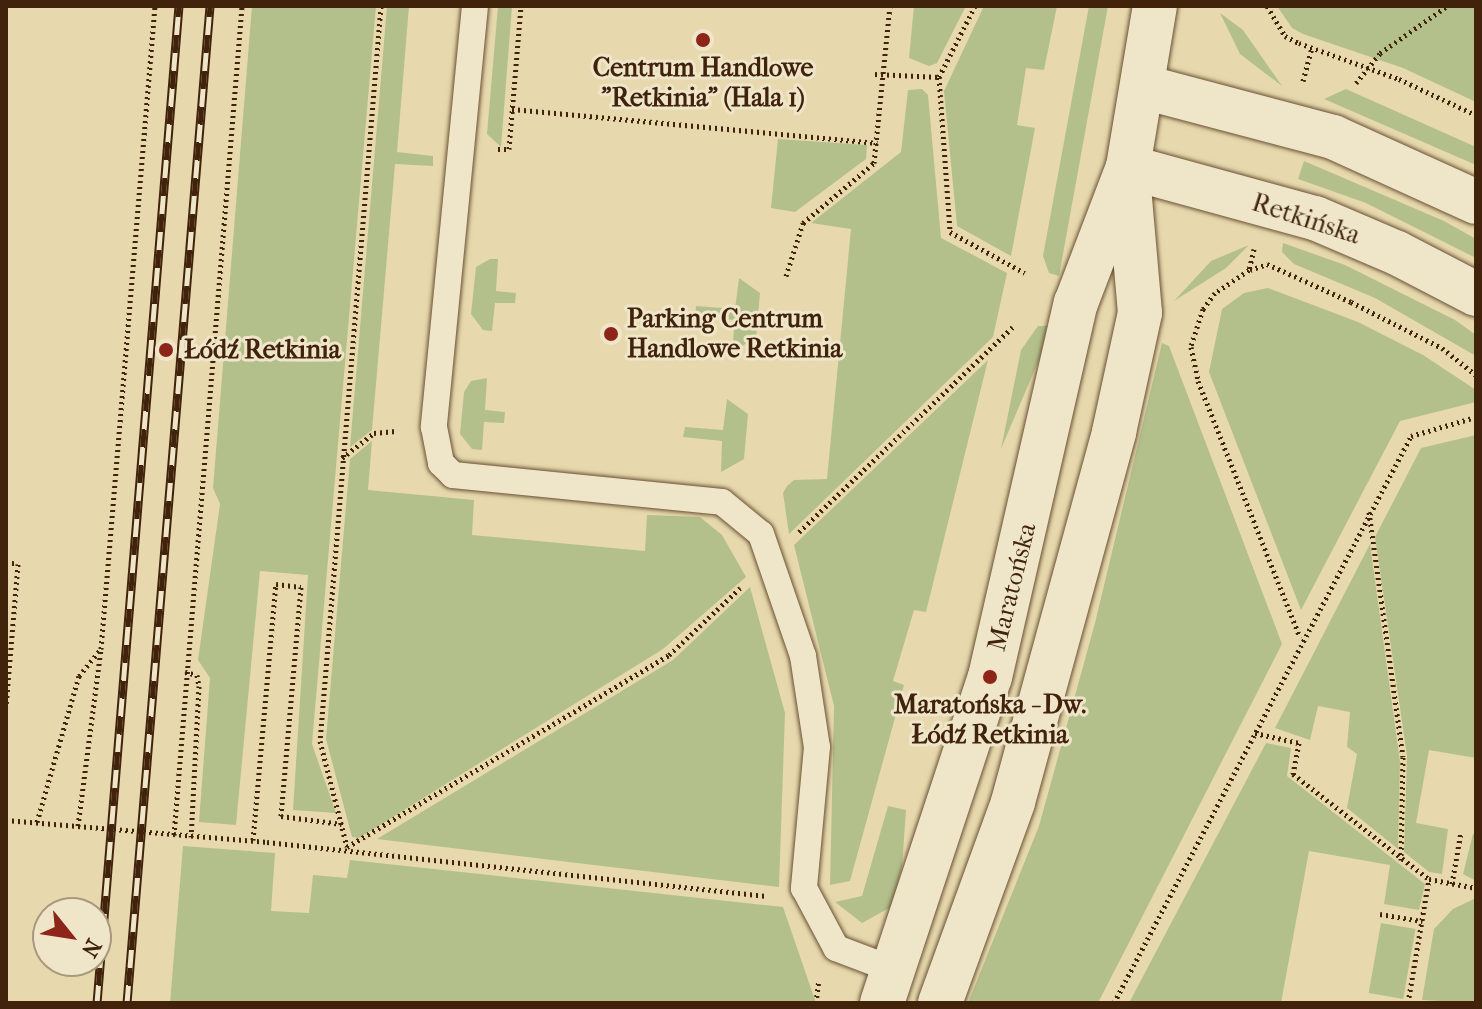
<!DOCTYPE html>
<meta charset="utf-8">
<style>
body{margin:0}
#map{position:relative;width:1482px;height:1009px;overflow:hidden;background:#e7d9ad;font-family:"IM FELL French Canon",serif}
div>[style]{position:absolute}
.green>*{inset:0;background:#b3c08c;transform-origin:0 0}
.path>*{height:5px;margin-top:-2.5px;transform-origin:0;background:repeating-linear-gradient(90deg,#41230b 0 2px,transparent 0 6px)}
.roads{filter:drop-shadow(0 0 2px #6a5034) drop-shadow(0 0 2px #6a5034)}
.service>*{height:26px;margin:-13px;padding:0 13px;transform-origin:13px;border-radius:13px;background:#efe6ca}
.tertiary>*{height:44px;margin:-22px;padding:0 22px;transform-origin:22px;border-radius:22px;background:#efe6ca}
.secondary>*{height:44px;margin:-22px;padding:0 22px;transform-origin:22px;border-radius:22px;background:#efe6ca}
.rail>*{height:9px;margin-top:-4.5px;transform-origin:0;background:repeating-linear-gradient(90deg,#efe6ca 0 18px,#41230b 0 36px);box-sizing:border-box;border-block:2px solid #41230b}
.path-bridge>*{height:5px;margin-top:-2.5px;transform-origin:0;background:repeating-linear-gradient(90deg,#41230b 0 2px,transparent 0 6px)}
.dots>*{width:22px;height:22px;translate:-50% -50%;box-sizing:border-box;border:4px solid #efe6ca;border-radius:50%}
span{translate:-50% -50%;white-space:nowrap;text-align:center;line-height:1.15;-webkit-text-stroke:6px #efe6ca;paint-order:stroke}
.poi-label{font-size:26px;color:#41230b;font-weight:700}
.left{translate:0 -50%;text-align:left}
.street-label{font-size:26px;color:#41230b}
.frame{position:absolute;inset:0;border:8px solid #41230b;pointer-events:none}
.north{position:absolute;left:32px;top:897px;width:80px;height:80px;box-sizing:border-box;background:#efe6ca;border:2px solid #a9987e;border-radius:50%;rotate:120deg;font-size:22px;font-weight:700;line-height:32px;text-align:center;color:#41230b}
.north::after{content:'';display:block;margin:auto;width:28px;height:36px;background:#8f2418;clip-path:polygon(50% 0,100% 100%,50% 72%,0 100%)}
</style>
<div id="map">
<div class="green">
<div style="clip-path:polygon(252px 6px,376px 6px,312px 744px,336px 813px,293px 810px,308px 575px,260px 571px,236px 825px,199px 822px,210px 678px,198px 660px,220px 504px,213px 488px)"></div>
<div style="clip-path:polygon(387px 6px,409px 6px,397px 152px,433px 156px,433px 166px,395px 164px,372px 430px,350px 447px)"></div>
<div style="clip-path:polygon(498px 6px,512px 6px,501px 147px,487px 134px)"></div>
<div style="clip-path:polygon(914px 6px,966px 6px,937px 63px,929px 66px,909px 58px)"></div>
<div style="clip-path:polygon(984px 6px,1057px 6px,1044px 70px,1026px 68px,1017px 125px,1035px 128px,1011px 256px,957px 226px,944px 91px)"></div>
<div style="clip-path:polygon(1089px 6px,1108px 6px,1059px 276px,1049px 273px,1043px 256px)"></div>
<div style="clip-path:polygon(1277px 6px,1476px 6px,1476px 102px,1403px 68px,1303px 34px,1292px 28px)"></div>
<div style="clip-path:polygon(1220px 13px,1243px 30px,1282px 86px,1240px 54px)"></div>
<div style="clip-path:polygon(922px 89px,928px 95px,941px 238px,1007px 273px,993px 337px,789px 534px,783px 493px,787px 486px,794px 480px,827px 479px,851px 229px,811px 223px,901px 152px,908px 90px)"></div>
<div style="clip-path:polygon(1346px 89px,1476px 147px,1476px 165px,1324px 99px)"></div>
<div style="clip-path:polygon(778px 139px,867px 145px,866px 159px,795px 212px,771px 208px)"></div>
<div style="clip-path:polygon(1304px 161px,1444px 221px,1476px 239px,1476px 258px,1366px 203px,1298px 179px)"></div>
<div style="clip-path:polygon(1283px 243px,1345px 265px,1455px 320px,1476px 335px,1476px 356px,1375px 298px,1294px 264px,1282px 252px)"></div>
<div style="clip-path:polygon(1249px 245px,1226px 268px,1174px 301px,1211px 261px)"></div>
<div style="clip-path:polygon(490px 259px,498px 259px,496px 291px,516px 293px,515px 303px,495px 303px,492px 331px,483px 330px,471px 314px,476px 267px)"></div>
<div style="clip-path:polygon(739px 278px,760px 293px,756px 338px,733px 351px,734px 320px,695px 316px,696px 306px,735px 309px)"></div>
<div style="clip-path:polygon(1268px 288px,1358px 322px,1423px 355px,1476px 390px,1476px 402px,1400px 421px,1301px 610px,1209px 372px,1222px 309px,1244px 293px)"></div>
<div style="clip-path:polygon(1038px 326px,1048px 326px,1041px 355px,1001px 449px,1021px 350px)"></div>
<div style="clip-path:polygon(1162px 343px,1169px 346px,1282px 644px,1098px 1003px,968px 1003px,1039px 826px,1095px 623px)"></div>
<div style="clip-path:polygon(988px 360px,926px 612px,914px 610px,893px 681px,904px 685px,850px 881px,830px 885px,834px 706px,794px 545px)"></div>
<div style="clip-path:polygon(487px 378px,485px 410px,505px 412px,504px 423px,484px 422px,482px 450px,472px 449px,460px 434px,464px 392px,471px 381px)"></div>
<div style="clip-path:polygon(727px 399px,748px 414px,744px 459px,721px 472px,722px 441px,683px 437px,685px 427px,723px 430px)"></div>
<div style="clip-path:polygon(1476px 435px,1476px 758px,1429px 750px,1416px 823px,1448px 829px,1442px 874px,1429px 872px,1404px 852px,1407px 756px,1375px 537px,1421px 448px)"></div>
<div style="clip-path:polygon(372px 441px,368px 490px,474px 500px,472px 535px,645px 551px,647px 515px,700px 517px,722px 535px,746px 577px,663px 649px,359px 838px,352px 837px,326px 739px,350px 459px)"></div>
<div style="clip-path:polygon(1370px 544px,1400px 762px,1398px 849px,1347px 808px,1357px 754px,1347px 747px,1350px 712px,1318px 706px,1310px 740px,1275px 728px)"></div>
<div style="clip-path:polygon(750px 587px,785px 713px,779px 887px,377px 839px,673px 660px)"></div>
<div style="clip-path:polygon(1266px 743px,1291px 748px,1287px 776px,1425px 884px,1419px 910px,1384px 904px,1390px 865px,1309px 851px,1281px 1003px,1129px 1003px)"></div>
<div style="clip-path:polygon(888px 806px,906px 810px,902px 867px,891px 907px,862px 923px,835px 902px,862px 896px)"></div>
<div style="clip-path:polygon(1473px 834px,1476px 834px,1476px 881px,1463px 874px)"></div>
<div style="clip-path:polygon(183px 846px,275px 853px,271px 911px,309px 913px,313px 875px,347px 878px,350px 860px,783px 907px,816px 1003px,170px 1003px)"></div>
<div style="clip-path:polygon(1476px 898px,1476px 1003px,1422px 1000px,1434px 929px,1453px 909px)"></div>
<div style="left:1381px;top:923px;width:35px;height:71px;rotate:10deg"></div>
</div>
<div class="path">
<div style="left:381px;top:6px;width:738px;rotate:94.74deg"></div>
<div style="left:320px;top:741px;width:109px;rotate:75.7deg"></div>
<div style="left:347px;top:847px;width:375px;rotate:-30.8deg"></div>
<div style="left:669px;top:655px;width:98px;rotate:-43.3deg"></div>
<div style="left:1267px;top:6px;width:35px;rotate:59deg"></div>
<div style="left:1285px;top:36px;width:16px;rotate:27deg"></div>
<div style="left:1299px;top:43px;width:106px;rotate:19.8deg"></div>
<div style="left:1399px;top:79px;width:85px;rotate:25.1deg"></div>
<div style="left:875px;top:74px;width:64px;rotate:2.7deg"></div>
<div style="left:939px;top:77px;width:155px;rotate:85.9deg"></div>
<div style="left:950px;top:232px;width:85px;rotate:28.7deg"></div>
<div style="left:939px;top:77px;width:80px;rotate:-63.1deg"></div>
<div style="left:1303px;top:81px;width:34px;rotate:-75deg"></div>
<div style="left:1356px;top:83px;width:38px;rotate:-51deg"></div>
<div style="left:1380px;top:53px;width:82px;rotate:-35deg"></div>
<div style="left:512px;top:109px;width:367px;rotate:5.3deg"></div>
<div style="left:498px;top:149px;width:11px"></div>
<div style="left:509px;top:149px;width:144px;rotate:-85.2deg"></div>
<div style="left:1254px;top:249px;width:22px;rotate:103deg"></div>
<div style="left:1249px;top:270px;width:41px;rotate:145.9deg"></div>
<div style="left:1215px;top:293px;width:20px;rotate:127deg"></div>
<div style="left:1203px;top:309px;width:40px;rotate:108deg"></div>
<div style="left:1191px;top:347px;width:35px;rotate:78deg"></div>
<div style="left:1198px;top:381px;width:276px;rotate:68.3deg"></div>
<div style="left:1250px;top:270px;width:18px;rotate:-19deg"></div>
<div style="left:1267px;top:264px;width:92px;rotate:24.3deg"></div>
<div style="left:1351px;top:302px;width:102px;rotate:26.8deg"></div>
<div style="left:1442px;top:348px;width:43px;rotate:38.5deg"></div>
<div style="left:786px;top:276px;width:56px;rotate:-72.2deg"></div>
<div style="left:803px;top:223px;width:93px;rotate:-40.2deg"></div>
<div style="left:874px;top:163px;width:158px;rotate:-84.2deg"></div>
<div style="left:342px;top:458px;width:41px;rotate:-38deg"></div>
<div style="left:374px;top:433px;width:22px;rotate:-5deg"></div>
<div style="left:1369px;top:512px;width:247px;rotate:82.1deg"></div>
<div style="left:1403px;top:757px;width:103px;rotate:91.1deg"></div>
<div style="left:799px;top:532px;width:296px;rotate:-43.8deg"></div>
<div style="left:6px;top:562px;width:12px;rotate:9deg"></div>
<div style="left:18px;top:564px;width:144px;rotate:94.8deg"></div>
<div style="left:185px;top:672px;width:12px;rotate:14deg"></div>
<div style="left:197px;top:675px;width:11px;rotate:80deg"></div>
<div style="left:199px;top:686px;width:151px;rotate:93deg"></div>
<div style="left:1255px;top:733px;width:45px;rotate:12.8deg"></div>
<div style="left:1299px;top:743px;width:32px;rotate:101deg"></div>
<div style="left:1293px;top:774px;width:172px;rotate:37.7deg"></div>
<div style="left:37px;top:822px;width:152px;rotate:-74deg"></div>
<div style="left:79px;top:676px;width:35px;rotate:-51deg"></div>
<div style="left:101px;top:649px;width:645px;rotate:-85.2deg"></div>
<div style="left:78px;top:826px;width:177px;rotate:-82.6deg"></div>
<div style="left:174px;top:835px;width:832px;rotate:-85.31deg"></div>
<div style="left:253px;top:840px;width:257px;rotate:-84.9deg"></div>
<div style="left:276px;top:584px;width:25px;rotate:7deg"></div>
<div style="left:301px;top:587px;width:230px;rotate:95deg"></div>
<div style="left:281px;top:816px;width:61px;rotate:7.6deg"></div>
<div style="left:267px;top:842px;width:503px;rotate:6.16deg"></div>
<div style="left:1452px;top:884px;width:53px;rotate:-80.2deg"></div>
<div style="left:1380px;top:914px;width:43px;rotate:9.5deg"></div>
<div style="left:816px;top:1003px;width:23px;rotate:-83deg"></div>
<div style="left:1114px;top:1003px;width:640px;rotate:-62.35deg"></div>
<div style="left:1411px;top:436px;width:68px;rotate:-16.3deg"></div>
<div style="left:1365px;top:1003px;width:1px"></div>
<div style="left:1408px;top:1003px;width:126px;rotate:-80.4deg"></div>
<div style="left:1429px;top:879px;width:48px;rotate:10.8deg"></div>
</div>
<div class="roads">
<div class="service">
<div style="left:475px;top:6px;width:423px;rotate:95.6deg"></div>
<div style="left:434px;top:427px;width:37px;rotate:79deg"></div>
<div style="left:441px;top:463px;width:17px;rotate:45deg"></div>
<div style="left:453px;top:475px;width:270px;rotate:5.7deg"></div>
<div style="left:722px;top:502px;width:50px;rotate:39.4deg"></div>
<div style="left:761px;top:534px;width:129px;rotate:71deg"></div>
<div style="left:803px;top:656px;width:92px;rotate:81.3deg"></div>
<div style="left:817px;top:747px;width:142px;rotate:95.3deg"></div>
<div style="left:804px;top:888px;width:68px;rotate:61.9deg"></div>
<div style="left:836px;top:948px;width:62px;rotate:20.8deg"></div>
</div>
<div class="tertiary">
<div style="left:1144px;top:87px;width:196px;rotate:14.8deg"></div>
<div style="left:1333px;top:137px;width:157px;rotate:24.4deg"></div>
<div style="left:1128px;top:167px;width:194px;rotate:15.3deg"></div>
<div style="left:1315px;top:218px;width:89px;rotate:23.1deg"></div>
<div style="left:1397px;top:253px;width:89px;rotate:27.4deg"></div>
</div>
<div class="secondary">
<div style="left:882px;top:1003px;width:343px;rotate:-71.7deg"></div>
<div style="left:990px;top:677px;width:384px;rotate:-77.1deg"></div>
<div style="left:1076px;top:303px;width:146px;rotate:-69.1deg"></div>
<div style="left:1128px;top:167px;width:163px;rotate:-80.5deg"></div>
<div style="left:940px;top:1003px;width:214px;rotate:-70deg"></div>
<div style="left:1013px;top:802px;width:384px;rotate:-74.7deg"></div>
<div style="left:1114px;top:432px;width:122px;rotate:-77.7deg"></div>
<div style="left:1140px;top:313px;width:137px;rotate:-95deg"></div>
</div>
</div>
<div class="rail">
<div style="left:97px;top:1003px;width:1000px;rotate:-85.3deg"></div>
<div style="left:127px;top:1003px;width:1000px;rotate:-85.24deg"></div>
</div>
<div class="path-bridge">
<div style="left:6px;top:820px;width:262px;rotate:4.8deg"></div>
</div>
<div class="dots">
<div style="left:703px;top:40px;background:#8f2418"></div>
<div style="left:611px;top:334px;background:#8f2418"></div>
<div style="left:166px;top:350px;background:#8f2418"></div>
<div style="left:990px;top:677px;background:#8f2418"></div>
</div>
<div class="poi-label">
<span style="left:703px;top:83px">Centrum Handlowe<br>"Retkinia" (Hala 1)</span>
<span class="left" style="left:627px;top:334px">Parking Centrum<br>Handlowe Retkinia</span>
<span class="left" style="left:184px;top:350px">Łódź Retkinia</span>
<span style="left:990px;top:720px">Maratońska - Dw.<br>Łódź Retkinia</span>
</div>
<div class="street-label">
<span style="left:1306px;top:219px;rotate:18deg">Retkińska</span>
<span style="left:1012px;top:587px;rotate:-76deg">Maratońska</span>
</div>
<div class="frame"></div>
<div class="north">N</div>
</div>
